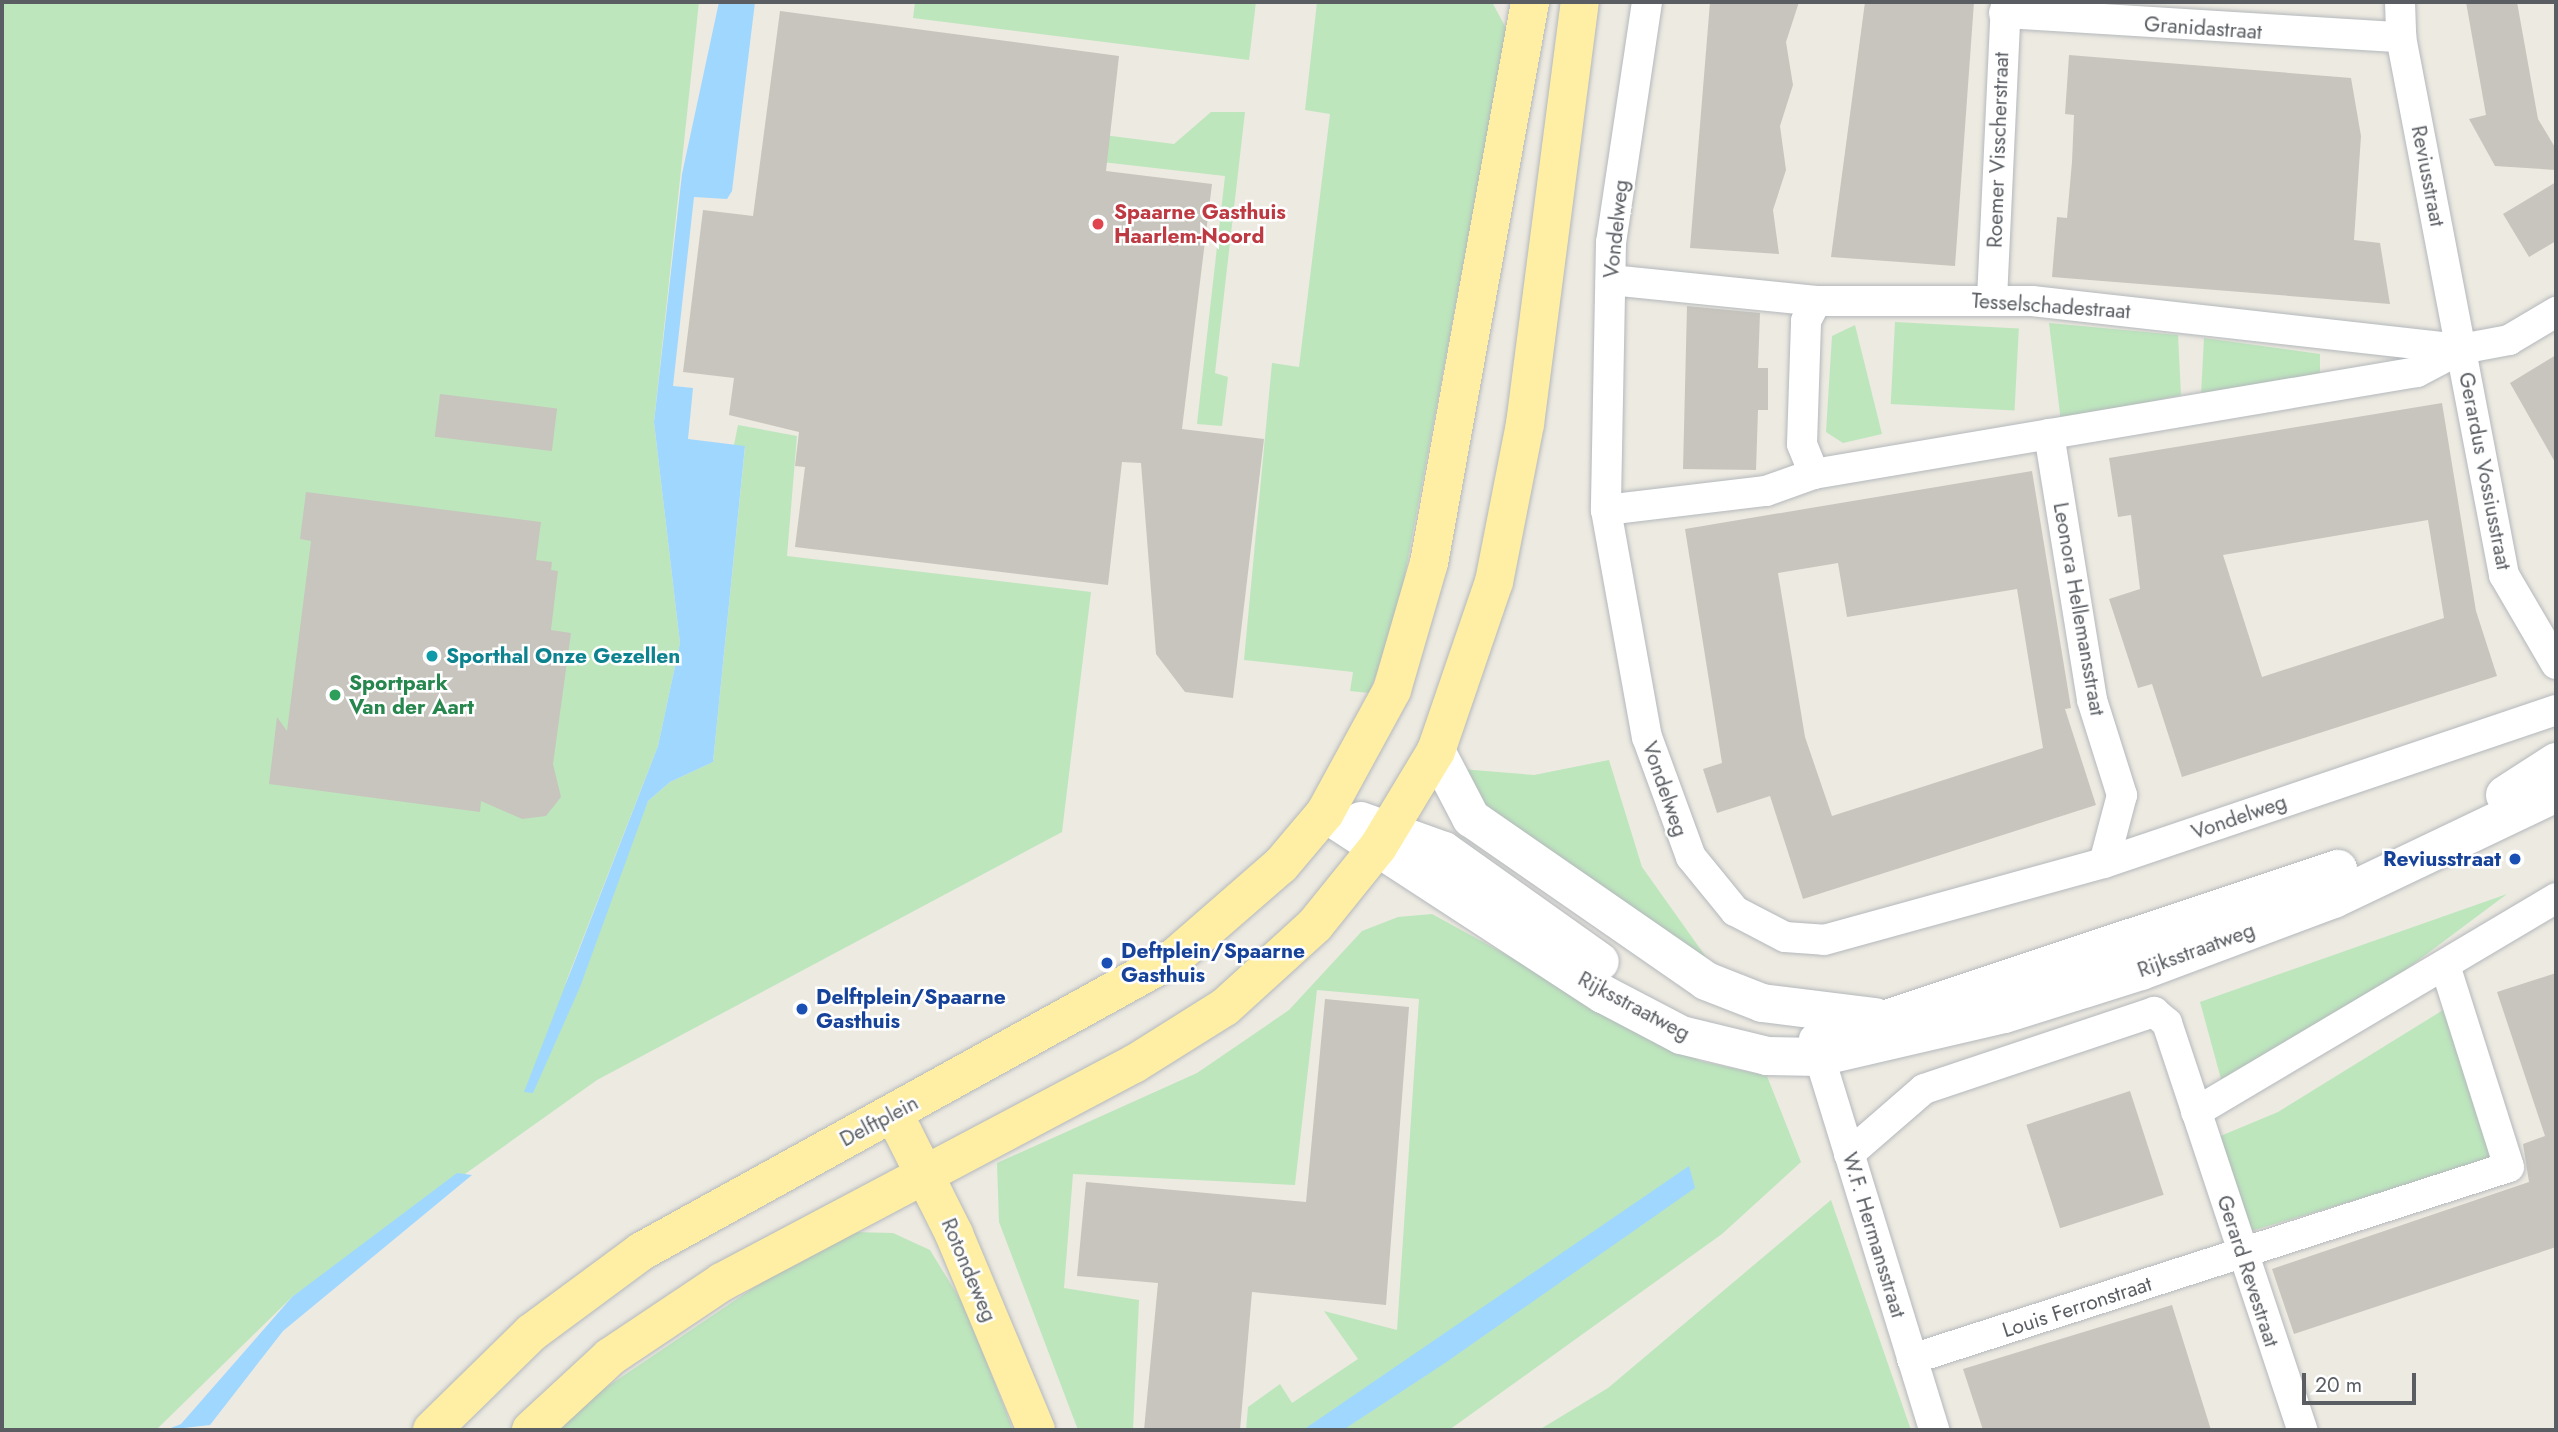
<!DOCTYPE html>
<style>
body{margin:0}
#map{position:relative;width:2558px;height:1432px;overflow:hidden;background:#edeae1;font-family:Jost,sans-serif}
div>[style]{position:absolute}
.green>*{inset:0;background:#bde6bd;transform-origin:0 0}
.water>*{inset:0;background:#a0d7ff}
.building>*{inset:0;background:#c8c5be;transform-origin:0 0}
.roads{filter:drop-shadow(0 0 2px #b4b8bc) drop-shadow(0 0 2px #b4b8bc)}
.street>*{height:30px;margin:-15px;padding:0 15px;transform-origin:15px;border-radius:15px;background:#fff}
.secondary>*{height:38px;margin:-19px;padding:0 19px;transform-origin:19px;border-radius:19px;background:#fff}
.primary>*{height:38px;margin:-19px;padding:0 19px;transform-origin:19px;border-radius:19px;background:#ffefa5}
.dots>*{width:19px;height:19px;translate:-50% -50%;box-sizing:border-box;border:4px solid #fff;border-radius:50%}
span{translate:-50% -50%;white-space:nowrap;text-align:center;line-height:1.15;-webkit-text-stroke:5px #fff;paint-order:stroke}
.street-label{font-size:21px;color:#5a5e63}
.health-label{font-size:21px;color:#be3a42;font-weight:700}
.left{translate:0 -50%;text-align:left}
.culture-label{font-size:21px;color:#0d838f;font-weight:700}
.leisure-label{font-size:21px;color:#27864d;font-weight:700}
.transit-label{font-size:21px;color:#164399;font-weight:700}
.right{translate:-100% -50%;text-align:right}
.frame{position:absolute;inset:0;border:4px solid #5a5e63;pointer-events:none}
.scale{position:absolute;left:2302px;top:1373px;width:114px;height:32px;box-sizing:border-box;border:4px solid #5a5e63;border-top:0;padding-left:9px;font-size:21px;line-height:24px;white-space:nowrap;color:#5a5e63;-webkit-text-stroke:5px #fff;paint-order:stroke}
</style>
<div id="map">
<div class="green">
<div style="clip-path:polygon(2px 2px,699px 2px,654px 422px,680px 643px,658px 746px,564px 987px,648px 801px,670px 782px,713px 762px,745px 447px,734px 445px,738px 425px,797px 436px,787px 556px,1091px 592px,1062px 832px,597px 1080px,292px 1297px,156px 1430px,2px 1430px)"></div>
<div style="clip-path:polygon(915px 2px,1256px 2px,1249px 60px,913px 18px)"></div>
<div style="clip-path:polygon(1317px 2px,1492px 2px,1507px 30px,1395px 628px,1369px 693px,1350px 691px,1353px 672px,1244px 660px,1272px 363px,1299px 367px,1330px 114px,1305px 110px)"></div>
<div style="clip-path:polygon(1211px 112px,1245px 112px,1215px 373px,1228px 377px,1222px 426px,1197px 424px,1225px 176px,969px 147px,1010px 123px,1174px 144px)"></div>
<div style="left:1895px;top:322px;width:124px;height:82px;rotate:3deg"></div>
<div style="clip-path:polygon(2049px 323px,2178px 335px,2181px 395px,2061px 422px)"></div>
<div style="clip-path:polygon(1855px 325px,1882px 434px,1843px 443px,1826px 432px,1832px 336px)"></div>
<div style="clip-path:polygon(2204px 338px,2320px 354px,2320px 373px,2201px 395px)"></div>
<div style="clip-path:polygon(1609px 760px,1642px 867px,1716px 971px,1481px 807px,1461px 769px,1534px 775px)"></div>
<div style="clip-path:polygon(2507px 894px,2404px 971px,2242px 1074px,2221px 1079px,2200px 1002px)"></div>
<div style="clip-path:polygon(1432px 914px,1700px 1061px,1767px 1076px,1801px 1162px,1722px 1234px,1449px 1430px,1246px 1430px,1248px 1407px,1280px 1384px,1292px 1403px,1358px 1359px,1324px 1311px,1397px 1330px,1419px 999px,1317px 990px,1295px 1185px,1073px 1174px,1064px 1288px,1139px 1300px,1133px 1430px,1078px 1430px,999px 1222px,997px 1163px,1197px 1073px,1289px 1010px,1362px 931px,1398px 917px)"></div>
<div style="clip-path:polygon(2448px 1007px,2493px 1159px,2248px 1232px,2218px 1137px,2278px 1112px)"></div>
<div style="clip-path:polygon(1831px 1200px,1911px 1430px,1539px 1430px,1608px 1388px)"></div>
<div style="clip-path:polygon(852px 1232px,893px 1233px,930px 1250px,966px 1309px,1013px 1430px,559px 1430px,589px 1399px,768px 1278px)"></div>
</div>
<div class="water">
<div style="clip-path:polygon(719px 2px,755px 2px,732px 191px,727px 199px,694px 197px,673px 386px,693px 388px,688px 439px,745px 446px,713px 762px,670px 782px,648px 801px,580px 987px,533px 1093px,524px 1092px,658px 746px,680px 643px,654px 422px,682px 174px)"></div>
<div style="clip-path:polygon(1689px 1166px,1695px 1188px,1445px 1363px,1343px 1430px,1303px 1430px)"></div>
<div style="clip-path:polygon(457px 1173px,472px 1175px,283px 1331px,210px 1425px,166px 1430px,181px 1424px,292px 1297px)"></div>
</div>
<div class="building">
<div style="clip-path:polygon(1710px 2px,1799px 2px,1786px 42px,1793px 85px,1780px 126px,1786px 170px,1773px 210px,1779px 254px,1690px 248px)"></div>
<div style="clip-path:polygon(1865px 2px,1974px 2px,1955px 266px,1831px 257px)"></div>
<div style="clip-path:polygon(2466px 2px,2517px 2px,2538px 119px,2556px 149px,2556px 170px,2495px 166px,2469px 119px,2486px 115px)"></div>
<div style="clip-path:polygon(780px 11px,1119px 56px,1106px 171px,1212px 184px,1182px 429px,1264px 439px,1233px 698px,1185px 692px,1156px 654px,1141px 463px,1122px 462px,1108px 585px,795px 547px,805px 467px,795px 466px,799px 432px,729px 415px,734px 378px,683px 372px,703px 210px,753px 216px)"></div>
<div style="clip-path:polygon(2069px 55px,2351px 78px,2361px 136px,2354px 240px,2380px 243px,2390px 304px,2052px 277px,2057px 217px,2067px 218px,2072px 162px,2074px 115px,2065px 114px)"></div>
<div style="clip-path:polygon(2556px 182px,2556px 241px,2529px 257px,2503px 214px)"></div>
<div style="clip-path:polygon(1687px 306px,1760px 313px,1758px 368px,1768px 368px,1768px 410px,1758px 410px,1756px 470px,1683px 469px)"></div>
<div style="clip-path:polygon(2556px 355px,2556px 464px,2510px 383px)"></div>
<div style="left:440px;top:394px;width:118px;height:43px;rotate:7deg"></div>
<div style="clip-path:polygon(evenodd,2442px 403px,2476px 611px,2497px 676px,2182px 777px,2152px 684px,2138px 688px,2109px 599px,2140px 589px,2131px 515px,2118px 517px,2109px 458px,2442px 403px,2428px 520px,2444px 618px,2262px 677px,2223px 555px,2428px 520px)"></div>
<div style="clip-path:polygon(evenodd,2032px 471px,2071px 708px,2065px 709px,2096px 805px,1803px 899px,1770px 796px,1717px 813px,1703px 769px,1722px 763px,1685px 529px,2032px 471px,1838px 563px,1847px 617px,2017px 589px,2043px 748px,1832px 816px,1805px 737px,1778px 573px,1838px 563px)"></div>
<div style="clip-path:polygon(306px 492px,541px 522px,536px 560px,552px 562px,551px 570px,558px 571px,551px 630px,571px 633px,553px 764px,561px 797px,546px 816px,522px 819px,481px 801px,480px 812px,269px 784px,277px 717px,287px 731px,311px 541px,300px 539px)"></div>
<div style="clip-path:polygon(2556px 973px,2556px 1247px,2294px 1334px,2272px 1269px,2529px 1182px,2523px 1144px,2545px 1136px,2497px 992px)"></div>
<div style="clip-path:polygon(1325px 999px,1409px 1007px,1386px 1305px,1252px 1292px,1240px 1430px,1144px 1430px,1158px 1283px,1077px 1276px,1086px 1182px,1306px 1202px)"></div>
<div style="left:2130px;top:1091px;width:109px;height:109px;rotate:72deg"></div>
<div style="clip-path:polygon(2172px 1305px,2211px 1430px,1983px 1430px,1963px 1369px)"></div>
</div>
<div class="roads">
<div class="street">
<div style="left:1647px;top:2px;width:243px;rotate:98.5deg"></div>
<div style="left:1611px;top:242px;width:268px;rotate:91.1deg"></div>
<div style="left:1606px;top:510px;width:231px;rotate:79.8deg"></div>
<div style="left:1647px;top:737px;width:128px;rotate:69.9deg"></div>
<div style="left:1691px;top:857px;width:70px;rotate:50.8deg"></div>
<div style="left:1735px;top:911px;width:56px;rotate:27.5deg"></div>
<div style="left:1785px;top:937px;width:39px;rotate:4deg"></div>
<div style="left:1824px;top:940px;width:290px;rotate:-15.4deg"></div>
<div style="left:2104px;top:863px;width:477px;rotate:-18.7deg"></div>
<div style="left:2400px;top:2px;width:35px;rotate:88deg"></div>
<div style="left:2401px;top:37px;width:548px;rotate:79.16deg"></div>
<div style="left:2504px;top:575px;width:103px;rotate:59.7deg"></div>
<div style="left:2004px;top:13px;width:398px;rotate:3.5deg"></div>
<div style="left:1611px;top:280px;width:206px;rotate:5.8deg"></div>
<div style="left:1992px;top:299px;width:297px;rotate:-87.3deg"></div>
<div style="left:2461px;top:349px;width:50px;rotate:152.4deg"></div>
<div style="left:2417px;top:372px;width:612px;rotate:170.4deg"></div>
<div style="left:1814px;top:474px;width:32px;rotate:-112deg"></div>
<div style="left:1802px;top:444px;width:123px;rotate:-88.1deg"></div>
<div style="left:1806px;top:321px;width:22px;rotate:-63deg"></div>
<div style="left:1816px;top:301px;width:216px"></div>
<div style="left:2032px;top:301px;width:432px;rotate:6.4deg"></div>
<div style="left:2461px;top:349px;width:49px;rotate:-10.6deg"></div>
<div style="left:2509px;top:340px;width:55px;rotate:-30.8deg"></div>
<div style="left:2049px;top:434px;width:269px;rotate:80.8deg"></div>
<div style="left:2092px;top:700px;width:100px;rotate:72.5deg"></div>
<div style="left:2122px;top:795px;width:70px;rotate:104.8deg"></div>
<div style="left:1606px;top:510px;width:161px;rotate:-6.8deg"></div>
<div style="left:1766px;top:491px;width:51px;rotate:-19.5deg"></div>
<div style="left:1814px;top:1039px;width:409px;rotate:72.9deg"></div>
<div style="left:2196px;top:1112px;width:419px;rotate:-30.7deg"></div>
<div style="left:1849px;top:1154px;width:99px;rotate:-40.9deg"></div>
<div style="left:1924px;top:1089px;width:243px;rotate:-18.5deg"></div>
<div style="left:2154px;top:1012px;width:17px;rotate:40deg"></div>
<div style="left:2167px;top:1023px;width:429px;rotate:71.6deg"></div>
<div style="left:1912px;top:1359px;width:627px;rotate:-17.83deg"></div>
<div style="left:2509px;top:1167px;width:212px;rotate:-107.6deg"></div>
</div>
<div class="secondary">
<div style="left:1436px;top:751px;width:76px;rotate:62.4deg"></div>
<div style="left:1471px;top:818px;width:286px;rotate:34.7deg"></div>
<div style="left:1706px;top:981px;width:60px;rotate:21.4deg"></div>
<div style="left:1762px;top:1003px;width:114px;rotate:7.1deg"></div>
<div style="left:2505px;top:795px;width:61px;rotate:-32.9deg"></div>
<div style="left:1325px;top:813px;width:332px;rotate:33.1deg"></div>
<div style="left:1603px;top:994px;width:88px;rotate:27.7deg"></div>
<div style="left:1681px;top:1035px;width:89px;rotate:13.7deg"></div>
<div style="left:1767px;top:1056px;width:52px;rotate:1.1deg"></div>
<div style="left:1819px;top:1057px;width:190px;rotate:-13.1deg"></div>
<div style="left:2004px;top:1014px;width:144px;rotate:-17.4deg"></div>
<div style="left:2141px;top:971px;width:206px;rotate:-20.5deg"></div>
<div style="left:2334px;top:899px;width:246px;rotate:-25.5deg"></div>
<div style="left:1361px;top:821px;width:88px;rotate:19.9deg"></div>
<div style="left:1444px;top:851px;width:191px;rotate:35.4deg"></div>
<div style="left:1838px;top:1035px;width:527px;rotate:-18.37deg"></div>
</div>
<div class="primary">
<div style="left:894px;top:1114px;width:134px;rotate:63.4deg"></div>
<div style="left:954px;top:1234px;width:212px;rotate:67.3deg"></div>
<div style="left:432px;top:1430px;width:139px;rotate:-44.4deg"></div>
<div style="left:531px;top:1333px;width:138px;rotate:-36.5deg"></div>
<div style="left:642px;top:1251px;width:609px;rotate:-28.88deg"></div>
<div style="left:1175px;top:957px;width:140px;rotate:-41deg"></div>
<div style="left:1281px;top:865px;width:68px;rotate:-49.8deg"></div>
<div style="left:1325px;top:813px;width:140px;rotate:-61.4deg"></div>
<div style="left:1392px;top:690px;width:132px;rotate:-73.8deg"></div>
<div style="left:1429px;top:563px;width:570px;rotate:-79.79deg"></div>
<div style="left:531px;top:1430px;width:108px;rotate:-42.7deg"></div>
<div style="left:610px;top:1357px;width:135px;rotate:-33.8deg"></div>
<div style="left:722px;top:1282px;width:466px;rotate:-27.9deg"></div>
<div style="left:1134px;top:1064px;width:107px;rotate:-32.1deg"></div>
<div style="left:1225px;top:1007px;width:122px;rotate:-42.3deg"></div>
<div style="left:1315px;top:925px;width:100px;rotate:-51.1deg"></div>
<div style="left:1378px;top:847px;width:112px;rotate:-58.9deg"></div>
<div style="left:1436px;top:751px;width:179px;rotate:-71.1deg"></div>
<div style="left:1494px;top:582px;width:161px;rotate:-78.9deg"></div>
<div style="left:1525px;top:424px;width:426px;rotate:-82.6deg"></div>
</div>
</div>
<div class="dots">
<div style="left:1098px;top:224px;background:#e0444e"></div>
<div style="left:432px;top:656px;background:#0f9aa8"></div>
<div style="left:335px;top:695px;background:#2e9e5b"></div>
<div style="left:2515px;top:859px;background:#1a4fb4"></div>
<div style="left:1107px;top:963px;background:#1a4fb4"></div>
<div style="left:802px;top:1009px;background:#1a4fb4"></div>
</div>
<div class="street-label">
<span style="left:2203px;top:28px;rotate:4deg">Granidastraat</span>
<span style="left:1998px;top:150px;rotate:-88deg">Roemer Visscherstraat</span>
<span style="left:2428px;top:176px;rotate:79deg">Reviusstraat</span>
<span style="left:1616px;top:229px;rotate:-84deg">Vondelweg</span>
<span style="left:2051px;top:306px;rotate:4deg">Tesselschadestraat</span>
<span style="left:2485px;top:471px;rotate:79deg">Gerardus Vossiusstraat</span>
<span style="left:2079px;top:609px;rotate:80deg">Leonora Hellemansstraat</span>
<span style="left:1665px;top:789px;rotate:71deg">Vondelweg</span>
<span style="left:2239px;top:817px;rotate:-19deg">Vondelweg</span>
<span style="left:2196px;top:950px;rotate:-20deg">Rijksstraatweg</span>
<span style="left:1634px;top:1006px;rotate:28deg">Rijksstraatweg</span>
<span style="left:879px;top:1121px;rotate:-28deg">Delftplein</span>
<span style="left:1874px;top:1235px;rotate:73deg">W.F. Hermansstraat</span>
<span style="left:969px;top:1270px;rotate:67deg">Rotondeweg</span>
<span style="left:2248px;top:1271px;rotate:72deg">Gerard Revestraat</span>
<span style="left:2077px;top:1307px;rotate:-18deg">Louis Ferronstraat</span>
</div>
<div class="health-label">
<span class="left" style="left:1114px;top:224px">Spaarne Gasthuis<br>Haarlem-Noord</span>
</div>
<div class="culture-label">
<span class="left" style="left:446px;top:656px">Sporthal Onze Gezellen</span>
</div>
<div class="leisure-label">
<span class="left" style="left:349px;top:695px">Sportpark<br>Van der Aart</span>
</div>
<div class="transit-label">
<span class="right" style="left:2501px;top:859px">Reviusstraat</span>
<span class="left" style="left:1121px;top:963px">Deftplein/Spaarne<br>Gasthuis</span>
<span class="left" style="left:816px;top:1009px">Delftplein/Spaarne<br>Gasthuis</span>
</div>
<div class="frame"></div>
<div class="scale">20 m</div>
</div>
